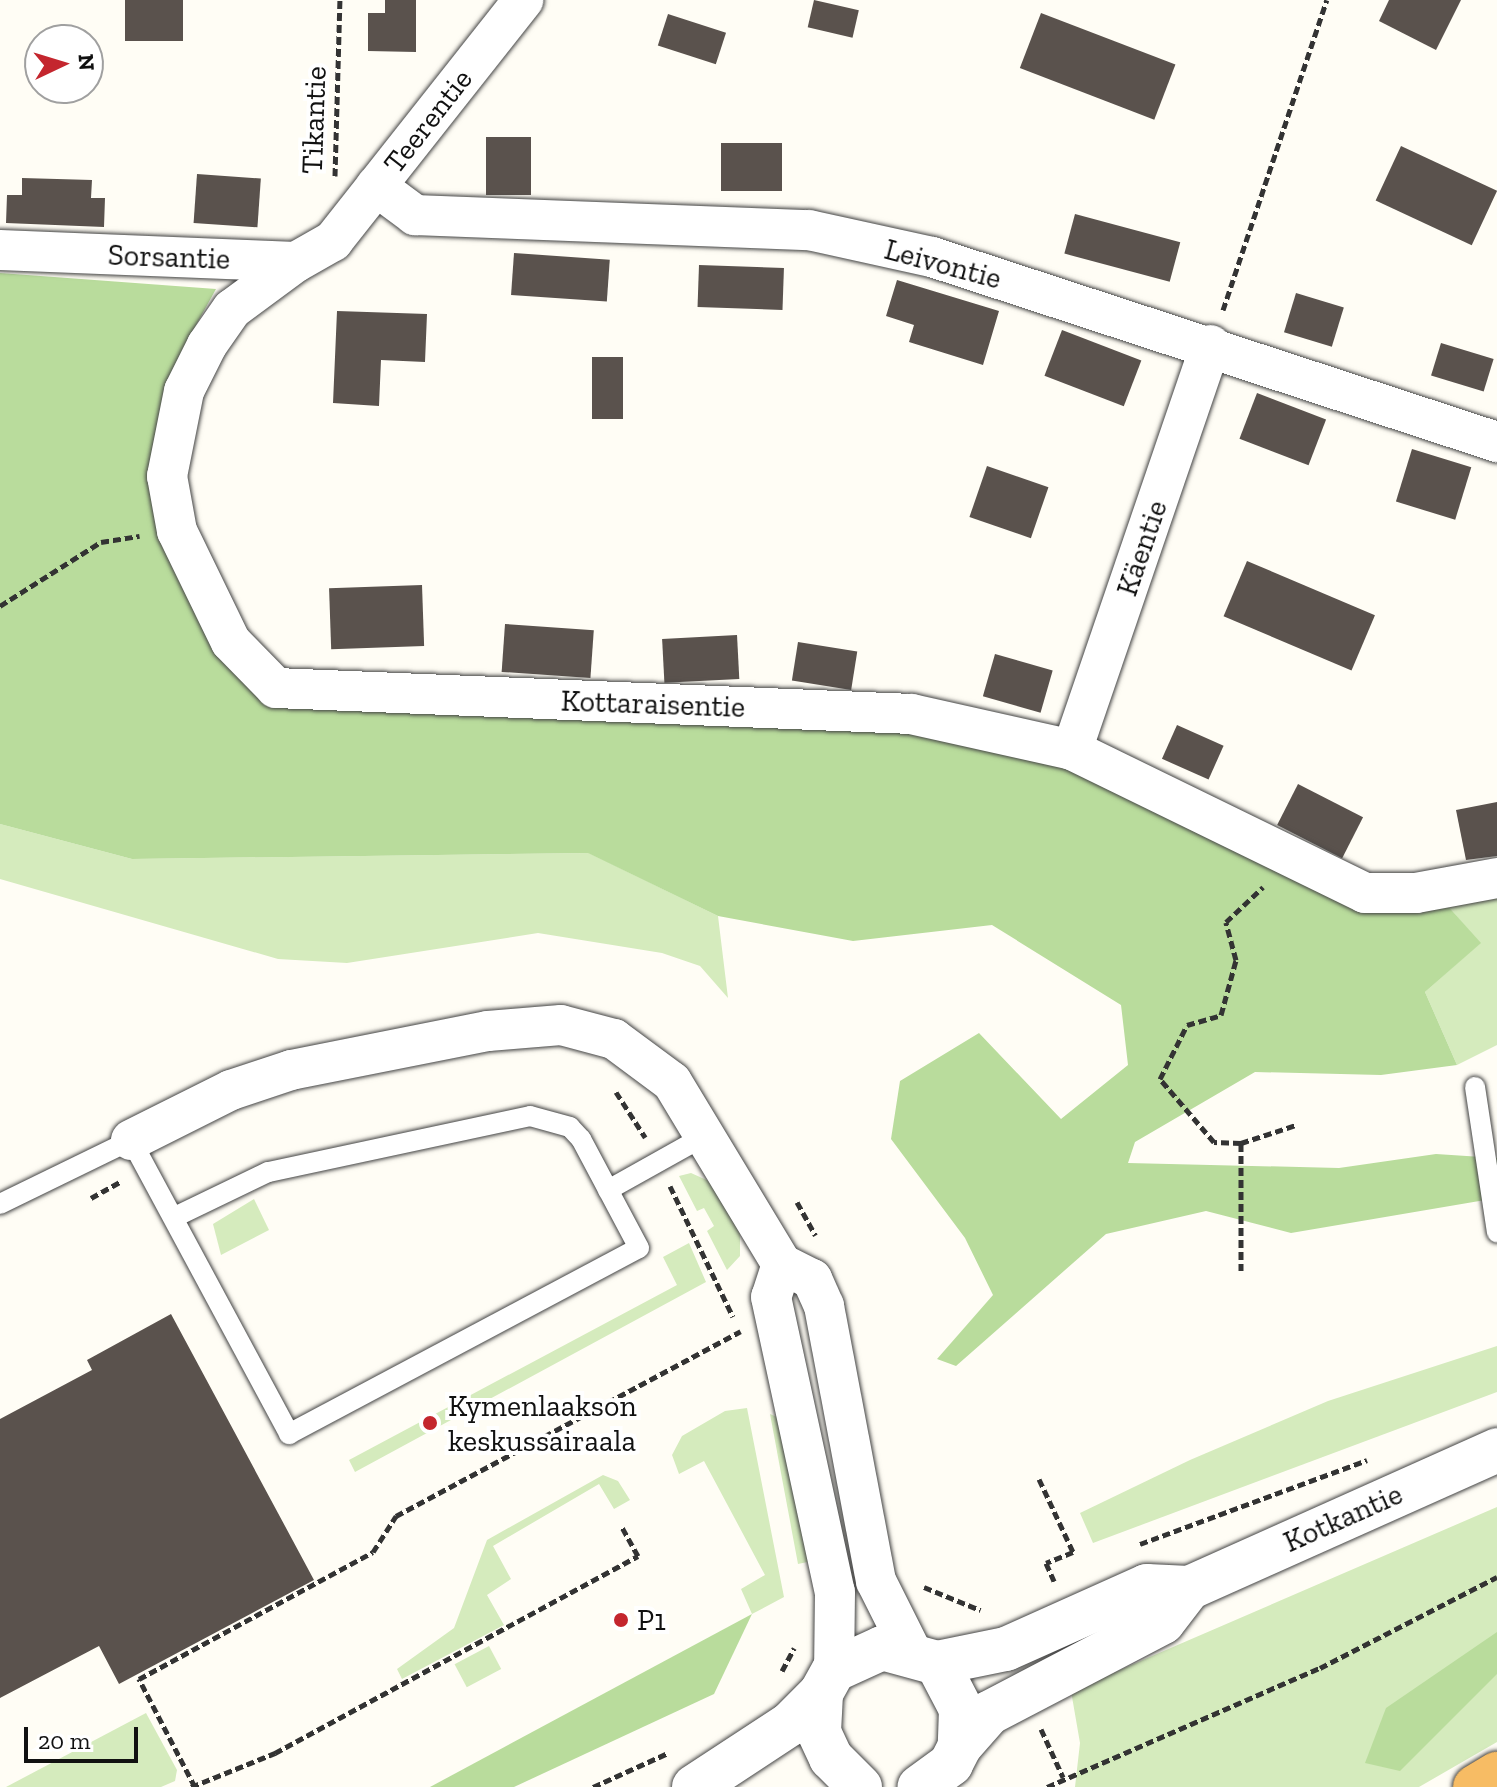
<!DOCTYPE html>
<meta charset="utf-8">
<style>
body{margin:0}
#map{position:relative;width:1497px;height:1787px;overflow:hidden;background:#fffdf5;font-family:"Zilla Slab",serif}
div>[style]{position:absolute}
.green>*{inset:0;background:#d5ebbd;transform-origin:0 0}
.forest>*{inset:0;background:#b9dc9c}
.building>*{inset:0;background:#5a524d;transform-origin:0 0}
.path>*{height:5px;margin-top:-2.5px;transform-origin:0;background:repeating-linear-gradient(90deg,#333 0 8px,transparent 0 12px)}
.roads{filter:drop-shadow(0 0 2px #444) drop-shadow(0 0 2px #444)}
.service>*{height:20px;margin:-10px;padding:0 10px;transform-origin:10px;border-radius:10px;background:#fff}
.minor>*{height:40px;margin:-20px;padding:0 20px;transform-origin:20px;border-radius:20px;background:#fff}
.tertiary>*{height:44px;margin:-22px;padding:0 22px;transform-origin:22px;border-radius:22px;background:#fff}
.trunk>*{height:44px;margin:-22px;padding:0 22px;transform-origin:22px;border-radius:22px;background:#f7bc64}
.dots>*{width:22px;height:22px;translate:-50% -50%;box-sizing:border-box;border:4px solid #fff;border-radius:50%}
span{translate:-50% -50%;white-space:nowrap;text-align:center;line-height:1.15;-webkit-text-stroke:8px #fff;paint-order:stroke}
.street-label{font-size:30px;color:#111}
.poi-label{font-size:30px;color:#111}
.left{translate:0 -50%;text-align:left}
.north{position:absolute;left:24px;top:24px;width:80px;height:80px;box-sizing:border-box;background:#fff;border:2px solid #a0a0a0;border-radius:50%;rotate:86deg;font-size:22px;font-weight:700;line-height:32px;text-align:center;color:#111}
.north::after{content:'';display:block;margin:auto;width:28px;height:36px;background:#c4262e;clip-path:polygon(50% 0,100% 100%,50% 72%,0 100%)}
.scale{position:absolute;left:24px;top:1727px;width:114px;height:36px;box-sizing:border-box;border:4px solid #111;border-top:0;padding-left:10px;font-size:24px;line-height:28px;white-space:nowrap;color:#111;-webkit-text-stroke:6px #fff;paint-order:stroke}
</style>
<div id="map">
<div class="green">
<div style="clip-path:polygon(0 824px,132px 859px,589px 853px,718px 916px,728px 998px,700px 966px,662px 953px,538px 933px,347px 963px,278px 959px,0 879px)"></div>
<div style="clip-path:polygon(1497px 894px,1497px 1045px,1457px 1065px,1425px 992px,1480px 943px,1446px 904px)"></div>
<div style="clip-path:polygon(691px 1173px,711px 1182px,740px 1233px,740px 1256px,727px 1270px,707px 1231px,714px 1226px,704px 1208px,697px 1211px,679px 1176px)"></div>
<div style="clip-path:polygon(254px 1199px,269px 1230px,221px 1255px,213px 1224px)"></div>
<div style="clip-path:polygon(689px 1243px,706px 1282px,355px 1472px,349px 1460px,677px 1285px,663px 1257px)"></div>
<div style="clip-path:polygon(1497px 1346px,1497px 1392px,1093px 1543px,1080px 1513px,1190px 1460px,1328px 1401px)"></div>
<div style="clip-path:polygon(747px 1408px,784px 1597px,752px 1614px,741px 1589px,765px 1575px,704px 1461px,679px 1474px,672px 1455px,682px 1436px,725px 1411px)"></div>
<div style="clip-path:polygon(770px 1414px,777px 1417px,812px 1561px,798px 1564px)"></div>
<div style="clip-path:polygon(603px 1475px,618px 1481px,630px 1500px,614px 1509px,599px 1484px,493px 1546px,511px 1579px,487px 1595px,504px 1625px,402px 1679px,397px 1669px,454px 1628px,487px 1540px)"></div>
<div style="clip-path:polygon(1497px 1507px,1497px 1742px,1419px 1787px,1075px 1787px,1080px 1743px,1071px 1691px)"></div>
<div style="left:489px;top:1646px;width:26px;height:39px;rotate:62deg"></div>
<div style="clip-path:polygon(146px 1713px,177px 1770px,175px 1781px,161px 1787px,6px 1787px)"></div>
</div>
<div class="forest">
<div style="clip-path:polygon(0 273px,216px 289px,190px 336px,152px 468px,171px 565px,215px 651px,264px 700px,902px 729px,1065px 765px,1446px 904px,1481px 943px,1425px 992px,1457px 1065px,1381px 1075px,1255px 1072px,1135px 1142px,1128px 1163px,1339px 1168px,1436px 1154px,1497px 1158px,1497px 1198px,1291px 1233px,1206px 1211px,1106px 1234px,956px 1366px,937px 1359px,993px 1295px,965px 1238px,891px 1139px,900px 1081px,979px 1033px,1061px 1119px,1128px 1065px,1121px 1005px,992px 925px,853px 941px,718px 916px,588px 853px,132px 859px,0 824px)"></div>
<div style="clip-path:polygon(752px 1614px,714px 1694px,514px 1787px,430px 1787px)"></div>
<div style="clip-path:polygon(1497px 1632px,1497px 1674px,1400px 1771px,1365px 1763px,1386px 1708px)"></div>
</div>
<div class="building">
<div style="left:125px;top:0;width:58px;height:41px"></div>
<div style="clip-path:polygon(385px 0,416px 0,416px 52px,368px 51px,368px 13px,385px 13px)"></div>
<div style="left:814px;top:0;width:46px;height:28px;rotate:13deg"></div>
<div style="clip-path:polygon(1389px 0,1461px 0,1436px 50px,1379px 21px)"></div>
<div style="left:1041px;top:13px;width:144px;height:59px;rotate:21deg"></div>
<div style="left:668px;top:14px;width:61px;height:33px;rotate:18deg"></div>
<div style="left:486px;top:137px;width:45px;height:58px"></div>
<div style="left:721px;top:143px;width:61px;height:48px"></div>
<div style="left:1401px;top:146px;width:106px;height:60px;rotate:25deg"></div>
<div style="left:197px;top:174px;width:64px;height:49px;rotate:4deg"></div>
<div style="clip-path:polygon(22px 178px,92px 180px,91px 198px,105px 198px,104px 227px,6px 223px,7px 195px,22px 195px)"></div>
<div style="left:1075px;top:214px;width:109px;height:41px;rotate:15deg"></div>
<div style="left:514px;top:253px;width:96px;height:42px;rotate:4deg"></div>
<div style="left:699px;top:265px;width:85px;height:42px;rotate:2deg"></div>
<div style="clip-path:polygon(897px 280px,999px 311px,983px 365px,909px 342px,914px 325px,886px 316px)"></div>
<div style="left:1296px;top:293px;width:50px;height:41px;rotate:17deg"></div>
<div style="clip-path:polygon(337px 311px,427px 314px,425px 362px,381px 360px,379px 406px,333px 403px)"></div>
<div style="left:1062px;top:330px;width:85px;height:49px;rotate:21deg"></div>
<div style="left:1441px;top:343px;width:55px;height:34px;rotate:17deg"></div>
<div style="left:592px;top:357px;width:31px;height:62px"></div>
<div style="left:1257px;top:393px;width:74px;height:49px;rotate:21deg"></div>
<div style="left:1412px;top:449px;width:62px;height:55px;rotate:17deg"></div>
<div style="left:987px;top:466px;width:65px;height:54px;rotate:19deg"></div>
<div style="left:1247px;top:561px;width:139px;height:60px;rotate:23deg"></div>
<div style="left:422px;top:585px;width:61px;height:93px;rotate:88deg"></div>
<div style="left:505px;top:624px;width:89px;height:48px;rotate:4deg"></div>
<div style="left:737px;top:635px;width:44px;height:75px;rotate:87deg"></div>
<div style="left:798px;top:642px;width:60px;height:39px;rotate:9deg"></div>
<div style="left:995px;top:654px;width:60px;height:44px;rotate:16deg"></div>
<div style="left:1177px;top:725px;width:51px;height:37px;rotate:24deg"></div>
<div style="left:1298px;top:784px;width:73px;height:46px;rotate:27deg"></div>
<div style="clip-path:polygon(1497px 802px,1497px 856px,1466px 860px,1456px 810px)"></div>
<div style="clip-path:polygon(171px 1314px,314px 1580px,119px 1684px,99px 1646px,0 1698px,0 1419px,92px 1370px,87px 1360px)"></div>
</div>
<div class="path">
<div style="left:335px;top:176px;width:176px;rotate:-88.4deg"></div>
<div style="left:1223px;top:310px;width:327px;rotate:-71.5deg"></div>
<div style="left:0;top:606px;width:120px;rotate:-32.4deg"></div>
<div style="left:101px;top:542px;width:39px;rotate:-9deg"></div>
<div style="left:616px;top:1092px;width:54px;rotate:57.2deg"></div>
<div style="left:1241px;top:1143px;width:27px;rotate:-178deg"></div>
<div style="left:1214px;top:1142px;width:83px;rotate:-130.6deg"></div>
<div style="left:1160px;top:1079px;width:60px;rotate:-63.4deg"></div>
<div style="left:1187px;top:1025px;width:35px;rotate:-16deg"></div>
<div style="left:1221px;top:1015px;width:57px;rotate:-74.7deg"></div>
<div style="left:1236px;top:960px;width:39px;rotate:-105deg"></div>
<div style="left:1226px;top:922px;width:51px;rotate:-43.4deg"></div>
<div style="left:670px;top:1186px;width:145px;rotate:64.3deg"></div>
<div style="left:91px;top:1198px;width:35px;rotate:-29deg"></div>
<div style="left:797px;top:1202px;width:38px;rotate:61deg"></div>
<div style="left:1241px;top:1271px;width:128px;rotate:-90deg"></div>
<div style="left:1241px;top:1143px;width:58px;rotate:-18.1deg"></div>
<div style="left:1039px;top:1479px;width:81px;rotate:65deg"></div>
<div style="left:1073px;top:1552px;width:29px;rotate:158deg"></div>
<div style="left:1046px;top:1563px;width:20px;rotate:66deg"></div>
<div style="left:1140px;top:1544px;width:242px;rotate:-20.3deg"></div>
<div style="left:924px;top:1587px;width:61px;rotate:22.3deg"></div>
<div style="left:782px;top:1671px;width:26px;rotate:-62deg"></div>
<div style="left:1041px;top:1729px;width:53px;rotate:65.4deg"></div>
<div style="left:191px;top:1787px;width:91px;rotate:-22deg"></div>
<div style="left:275px;top:1753px;width:413px;rotate:-28.5deg"></div>
<div style="left:638px;top:1556px;width:33px;rotate:-119deg"></div>
<div style="left:195px;top:1787px;width:122px;rotate:-117.4deg"></div>
<div style="left:139px;top:1679px;width:266px;rotate:-28.5deg"></div>
<div style="left:373px;top:1552px;width:43px;rotate:-57.4deg"></div>
<div style="left:396px;top:1516px;width:391px;rotate:-28.2deg"></div>
<div style="left:593px;top:1787px;width:82px;rotate:-24.4deg"></div>
<div style="left:1047px;top:1787px;width:298px;rotate:-23.6deg"></div>
<div style="left:1320px;top:1668px;width:199px;rotate:-27.2deg"></div>
</div>
<div class="roads">
<div class="service">
<div style="left:1475px;top:1087px;width:147px;rotate:81.4deg"></div>
<div style="left:608px;top:1190px;width:117px;rotate:-29.2deg"></div>
<div style="left:0;top:1204px;width:146px;rotate:-26deg"></div>
<div style="left:131px;top:1140px;width:334px;rotate:61.7deg"></div>
<div style="left:289px;top:1434px;width:396px;rotate:-28deg"></div>
<div style="left:639px;top:1248px;width:123px;rotate:-118deg"></div>
<div style="left:581px;top:1139px;width:16px;rotate:-133deg"></div>
<div style="left:570px;top:1127px;width:41px;rotate:-164.6deg"></div>
<div style="left:530px;top:1116px;width:268px;rotate:167.9deg"></div>
<div style="left:268px;top:1172px;width:103px;rotate:154.2deg"></div>
</div>
<div class="minor">
<div style="left:376px;top:186px;width:49px;rotate:36.6deg"></div>
<div style="left:415px;top:215px;width:394px;rotate:2.2deg"></div>
<div style="left:809px;top:230px;width:126px;rotate:12.4deg"></div>
<div style="left:932px;top:257px;width:595px;rotate:18.13deg"></div>
<div style="left:0;top:250px;width:296px;rotate:2.3deg"></div>
<div style="left:296px;top:262px;width:43px;rotate:-29.6deg"></div>
<div style="left:333px;top:241px;width:307px;rotate:-51.7deg"></div>
<div style="left:296px;top:262px;width:79px;rotate:143.7deg"></div>
<div style="left:232px;top:309px;width:44px;rotate:124.8deg"></div>
<div style="left:207px;top:345px;width:51px;rotate:116.6deg"></div>
<div style="left:184px;top:391px;width:87px;rotate:101.3deg"></div>
<div style="left:167px;top:476px;width:56px;rotate:79.7deg"></div>
<div style="left:177px;top:531px;width:123px;rotate:64.1deg"></div>
<div style="left:231px;top:642px;width:64px;rotate:45.6deg"></div>
<div style="left:276px;top:688px;width:636px;rotate:2.34deg"></div>
<div style="left:911px;top:714px;width:165px;rotate:12.6deg"></div>
<div style="left:1072px;top:750px;width:326px;rotate:26deg"></div>
<div style="left:1365px;top:893px;width:51px"></div>
<div style="left:1416px;top:893px;width:82px;rotate:-10.5deg"></div>
<div style="left:1072px;top:750px;width:428px;rotate:-71.1deg"></div>
<div style="left:131px;top:1140px;width:112px;rotate:-26.6deg"></div>
<div style="left:231px;top:1090px;width:63px;rotate:-18.4deg"></div>
<div style="left:291px;top:1070px;width:201px;rotate:-11.2deg"></div>
<div style="left:488px;top:1031px;width:73px;rotate:-4.7deg"></div>
<div style="left:561px;top:1025px;width:55px;rotate:14.8deg"></div>
<div style="left:614px;top:1039px;width:72px;rotate:36.6deg"></div>
<div style="left:672px;top:1082px;width:213px;rotate:58.9deg"></div>
<div style="left:782px;top:1264px;width:34px;rotate:27deg"></div>
<div style="left:812px;top:1279px;width:30px;rotate:66deg"></div>
<div style="left:824px;top:1306px;width:280px;rotate:79.3deg"></div>
<div style="left:876px;top:1581px;width:78px;rotate:63.4deg"></div>
<div style="left:782px;top:1264px;width:35px;rotate:108deg"></div>
<div style="left:771px;top:1297px;width:302px;rotate:77.8deg"></div>
<div style="left:835px;top:1592px;width:78px;rotate:90.7deg"></div>
</div>
<div class="tertiary">
<div style="left:937px;top:1663px;width:70px;rotate:-11.5deg"></div>
<div style="left:1006px;top:1649px;width:154px;rotate:-24.1deg"></div>
<div style="left:1147px;top:1586px;width:42px;rotate:2.7deg"></div>
<div style="left:1189px;top:1588px;width:338px;rotate:-24.1deg"></div>
<div style="left:960px;top:1746px;width:44px;rotate:-48.7deg"></div>
<div style="left:989px;top:1713px;width:196px;rotate:-27.6deg"></div>
<div style="left:1163px;top:1622px;width:43px;rotate:-52.6deg"></div>
<div style="left:694px;top:1787px;width:115px;rotate:-33.3deg"></div>
<div style="left:790px;top:1724px;width:44px;rotate:-45deg"></div>
<div style="left:860px;top:1787px;width:41px;rotate:-135deg"></div>
<div style="left:831px;top:1758px;width:29px;rotate:-115deg"></div>
<div style="left:819px;top:1732px;width:39px;rotate:-87deg"></div>
<div style="left:821px;top:1693px;width:26px;rotate:-61deg"></div>
<div style="left:834px;top:1670px;width:53px;rotate:-24.6deg"></div>
<div style="left:882px;top:1648px;width:57px;rotate:15.3deg"></div>
<div style="left:937px;top:1663px;width:52px;rotate:62.4deg"></div>
<div style="left:961px;top:1709px;width:37px;rotate:92deg"></div>
<div style="left:960px;top:1746px;width:20px;rotate:117deg"></div>
<div style="left:951px;top:1764px;width:39px;rotate:144deg"></div>
</div>
<div class="trunk">
<div style="left:1475px;top:1787px;width:26px;rotate:-31deg"></div>
</div>
</div>
<div class="dots">
<div style="left:430px;top:1423px;background:#c4262e"></div>
<div style="left:621px;top:1620px;background:#c4262e"></div>
</div>
<div class="street-label">
<span style="left:314px;top:120px;rotate:-88deg">Tikantie</span>
<span style="left:428px;top:121px;rotate:-52deg">Teerentie</span>
<span style="left:169px;top:257px;rotate:2deg">Sorsantie</span>
<span style="left:943px;top:264px;rotate:15deg">Leivontie</span>
<span style="left:1142px;top:548px;rotate:-71deg">Käentie</span>
<span style="left:653px;top:704px;rotate:2deg">Kottaraisentie</span>
<span style="left:1343px;top:1518px;rotate:-24deg">Kotkantie</span>
</div>
<div class="poi-label">
<span class="left" style="left:448px;top:1423px">Kymenlaakson<br>keskussairaala</span>
<span class="left" style="left:637px;top:1620px">P1</span>
</div>
<div class="north">N</div>
<div class="scale">20 m</div>
</div>
